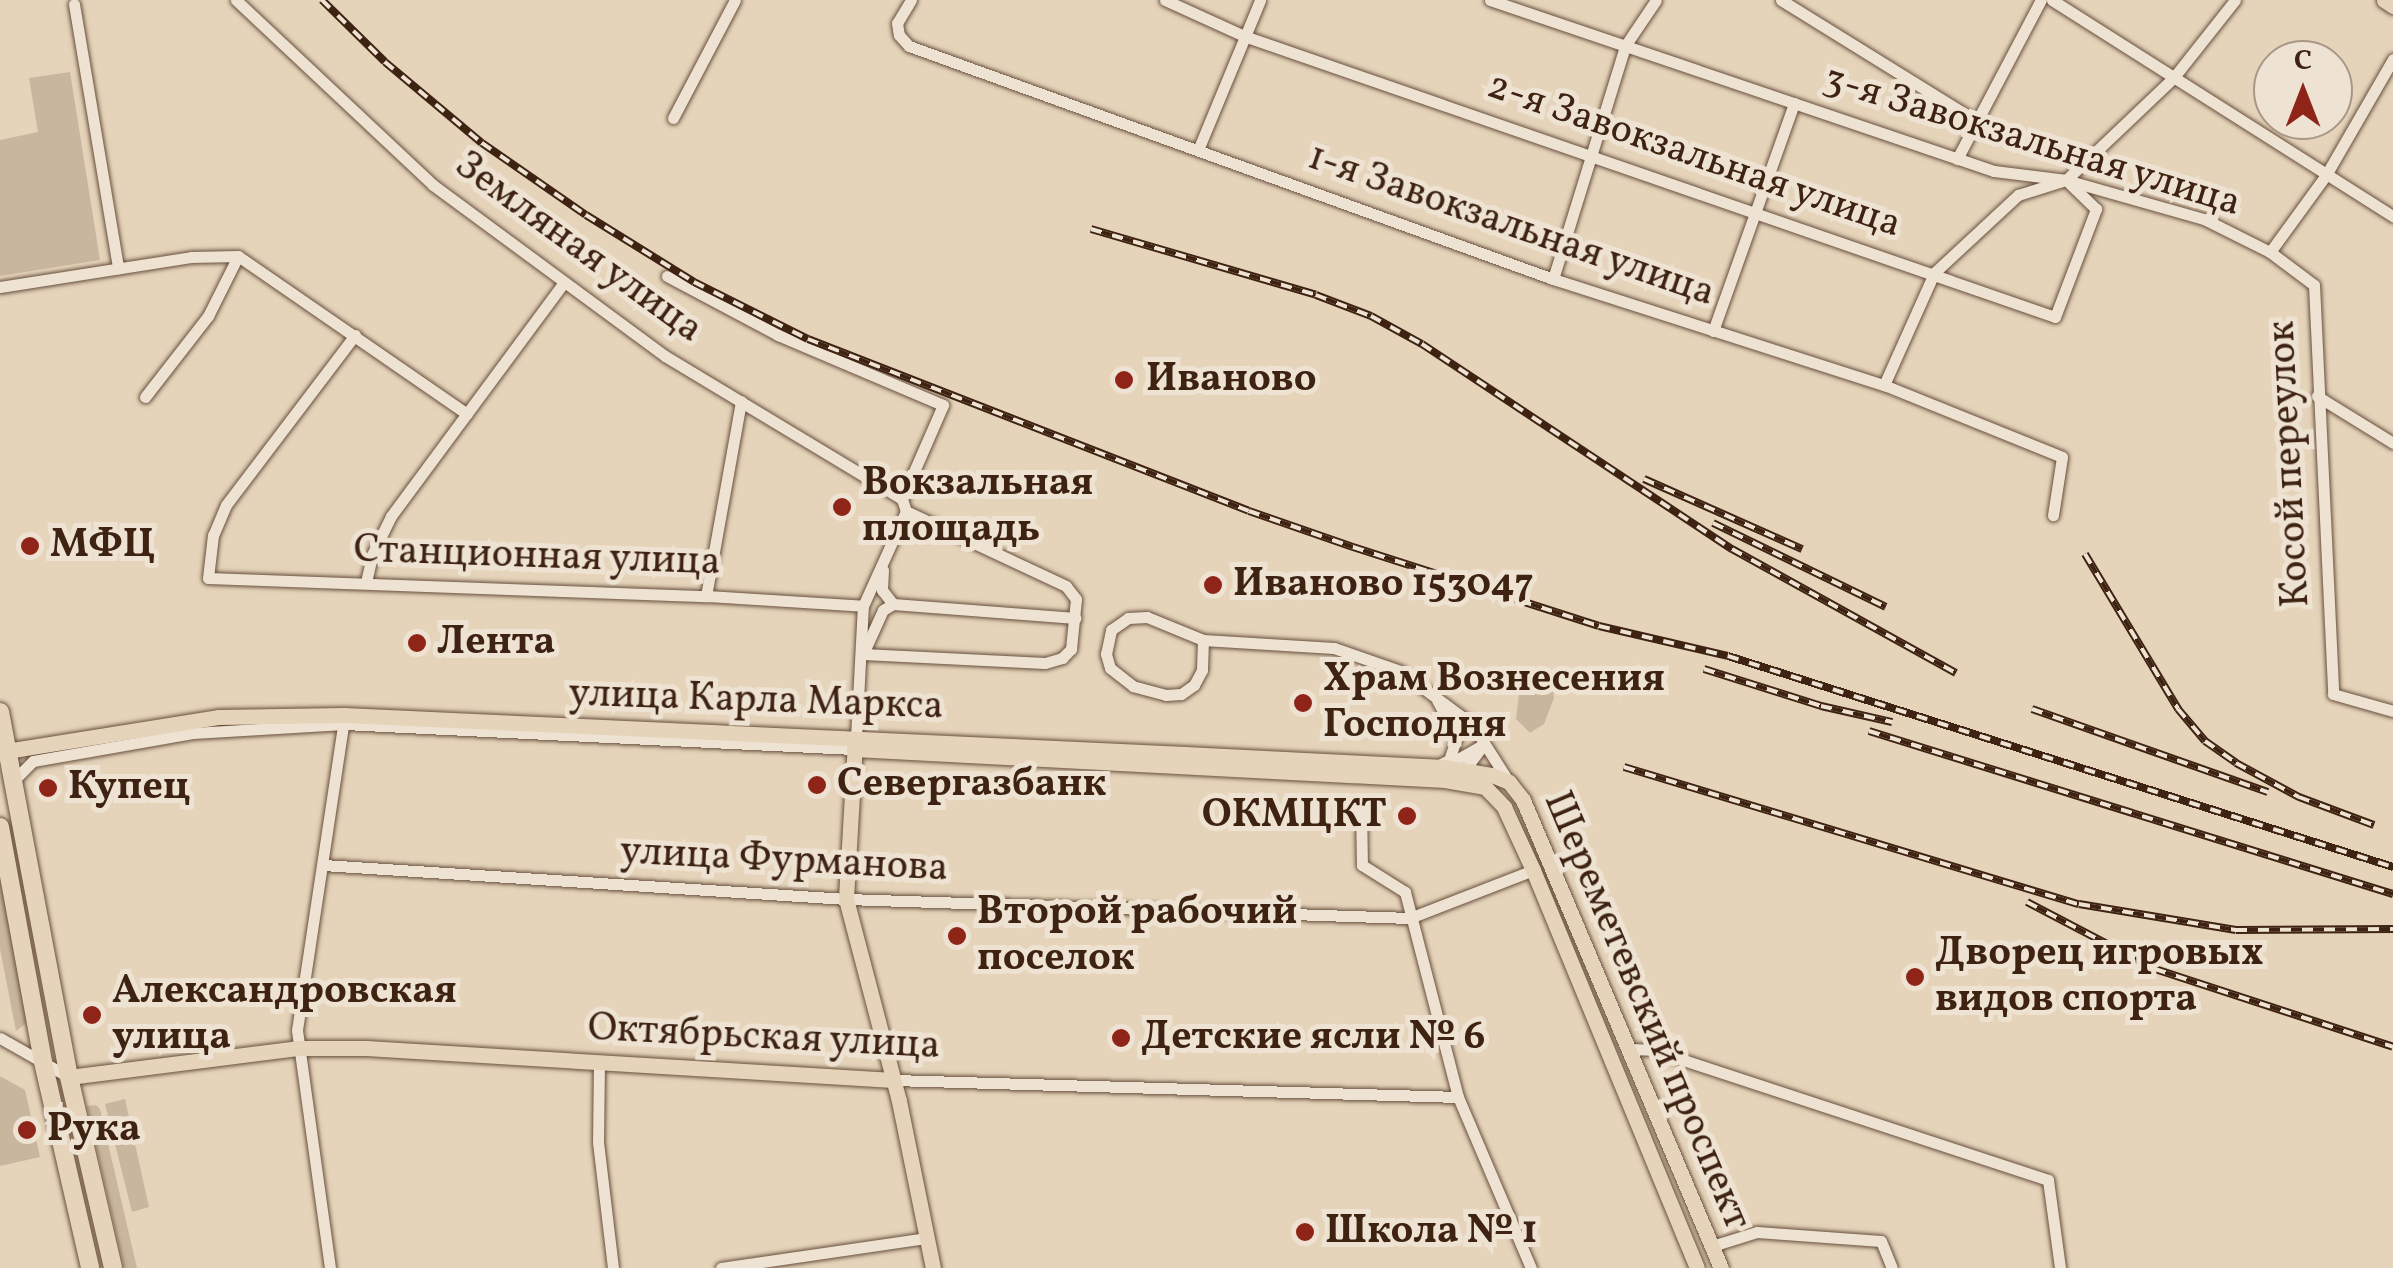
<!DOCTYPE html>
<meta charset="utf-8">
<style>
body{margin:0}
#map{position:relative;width:2393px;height:1268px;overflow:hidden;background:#e5d4ba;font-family:Vollkorn,serif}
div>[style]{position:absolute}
.green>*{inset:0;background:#c9b69e}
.roads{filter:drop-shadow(0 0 2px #684f3d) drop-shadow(0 0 2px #684f3d)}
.minor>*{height:11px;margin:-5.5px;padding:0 5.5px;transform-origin:5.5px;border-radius:5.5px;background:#eee3d2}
.major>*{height:15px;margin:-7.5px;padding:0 7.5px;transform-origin:7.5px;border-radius:7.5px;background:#e5d4ba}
.highway>*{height:18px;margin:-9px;padding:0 9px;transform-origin:9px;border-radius:9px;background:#e5d4ba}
.rail>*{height:8px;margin-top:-4px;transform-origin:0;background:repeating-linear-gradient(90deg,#eee3d2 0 11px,#3e2313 0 22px);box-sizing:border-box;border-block:2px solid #3e2313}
.dots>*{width:28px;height:28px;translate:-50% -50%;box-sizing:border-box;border:5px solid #eee3d2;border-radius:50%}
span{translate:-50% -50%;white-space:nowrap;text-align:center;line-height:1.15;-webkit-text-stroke:10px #eee3d2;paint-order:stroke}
.street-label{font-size:40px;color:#3e2313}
.poi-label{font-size:40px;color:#3e2313;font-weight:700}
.left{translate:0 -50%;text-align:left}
.right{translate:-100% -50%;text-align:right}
.north{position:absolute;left:2253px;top:40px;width:100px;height:100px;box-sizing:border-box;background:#eee3d2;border:2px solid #a89686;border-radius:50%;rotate:0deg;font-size:28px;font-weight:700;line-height:40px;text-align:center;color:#3e2313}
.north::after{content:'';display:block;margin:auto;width:35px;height:45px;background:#8f2418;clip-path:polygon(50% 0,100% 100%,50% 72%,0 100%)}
</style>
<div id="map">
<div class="green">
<div style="clip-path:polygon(70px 72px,100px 260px,0 276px,0 140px,38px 132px,29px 78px)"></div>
<div style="clip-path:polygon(1528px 674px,1553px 687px,1554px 698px,1544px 724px,1530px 733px,1516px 719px,1520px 685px)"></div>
<div style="clip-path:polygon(0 871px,29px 1021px,16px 1031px,0 949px)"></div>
<div style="clip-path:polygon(0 1076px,25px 1090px,40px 1157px,0 1166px)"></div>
<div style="clip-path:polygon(125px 1099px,149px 1207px,132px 1212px,105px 1104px)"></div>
<div style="clip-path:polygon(96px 1105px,100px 1109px,137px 1268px,124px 1268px,87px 1106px)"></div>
</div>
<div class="roads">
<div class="minor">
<div style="left:236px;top:0;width:270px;rotate:43.2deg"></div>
<div style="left:433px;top:185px;width:288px;rotate:36.4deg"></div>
<div style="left:665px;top:356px;width:277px;rotate:31.1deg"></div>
<div style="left:902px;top:499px;width:13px;rotate:72deg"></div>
<div style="left:911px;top:0;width:27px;rotate:121deg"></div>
<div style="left:897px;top:23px;width:12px;rotate:81deg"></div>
<div style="left:899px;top:35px;width:15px;rotate:48deg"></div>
<div style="left:909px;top:46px;width:685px;rotate:19.89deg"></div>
<div style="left:1553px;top:279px;width:348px;rotate:17.8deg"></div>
<div style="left:1884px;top:385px;width:192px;rotate:22deg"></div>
<div style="left:2062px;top:457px;width:59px;rotate:98.8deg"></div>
<div style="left:1165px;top:0;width:87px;rotate:24.5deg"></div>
<div style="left:1244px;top:36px;width:858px;rotate:19.11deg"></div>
<div style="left:2055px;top:317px;width:116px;rotate:-69.2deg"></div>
<div style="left:2096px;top:209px;width:37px;rotate:-136deg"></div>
<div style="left:1490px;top:0;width:532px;rotate:18.74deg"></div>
<div style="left:1994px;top:171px;width:73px;rotate:7.1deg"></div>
<div style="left:2066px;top:180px;width:143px;rotate:15.8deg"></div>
<div style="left:2204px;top:219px;width:74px;rotate:26.6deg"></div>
<div style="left:2270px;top:252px;width:55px;rotate:36.9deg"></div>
<div style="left:2314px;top:285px;width:409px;rotate:87.3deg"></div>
<div style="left:2333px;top:694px;width:62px;rotate:15.8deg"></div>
<div style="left:1781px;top:0;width:232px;rotate:31.8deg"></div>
<div style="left:2052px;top:0;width:404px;rotate:32.4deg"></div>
<div style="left:74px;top:4px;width:268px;rotate:80.5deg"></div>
<div style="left:673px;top:118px;width:133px;rotate:-62.3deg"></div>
<div style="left:1198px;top:150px;width:162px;rotate:-67.5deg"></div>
<div style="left:1957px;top:159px;width:180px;rotate:-62.2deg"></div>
<div style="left:2270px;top:252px;width:95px;rotate:-54deg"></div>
<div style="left:2326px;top:175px;width:134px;rotate:-60deg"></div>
<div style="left:667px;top:276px;width:126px;rotate:28deg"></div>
<div style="left:778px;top:335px;width:179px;rotate:23deg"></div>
<div style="left:943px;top:405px;width:103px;rotate:113.6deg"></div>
<div style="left:1553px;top:279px;width:244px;rotate:-72.8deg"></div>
<div style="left:1625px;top:46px;width:55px;rotate:-56deg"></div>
<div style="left:0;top:287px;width:193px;rotate:-8.9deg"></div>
<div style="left:191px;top:257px;width:47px;rotate:-1.2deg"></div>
<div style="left:238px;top:256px;width:278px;rotate:34.6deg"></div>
<div style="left:1713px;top:331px;width:242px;rotate:-70.4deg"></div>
<div style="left:355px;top:335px;width:213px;rotate:127.2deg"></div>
<div style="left:226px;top:505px;width:33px;rotate:113deg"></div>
<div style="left:213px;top:535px;width:43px;rotate:96.6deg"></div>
<div style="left:208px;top:578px;width:498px;rotate:2.1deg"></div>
<div style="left:706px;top:596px;width:157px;rotate:3.6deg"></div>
<div style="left:1884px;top:385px;width:123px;rotate:-65.9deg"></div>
<div style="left:1934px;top:273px;width:115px;rotate:-42.9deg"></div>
<div style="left:2018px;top:195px;width:50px;rotate:-17.4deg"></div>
<div style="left:2066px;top:180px;width:149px;rotate:-43.6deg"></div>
<div style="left:2174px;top:77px;width:98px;rotate:-51.6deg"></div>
<div style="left:2317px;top:396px;width:89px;rotate:31.7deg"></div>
<div style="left:145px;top:397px;width:103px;rotate:-52.1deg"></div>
<div style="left:208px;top:316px;width:67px;rotate:-63.4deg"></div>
<div style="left:883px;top:570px;width:20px;rotate:93deg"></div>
<div style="left:882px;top:590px;width:18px;rotate:52deg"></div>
<div style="left:366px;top:582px;width:28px;rotate:-77deg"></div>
<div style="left:372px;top:555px;width:43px;rotate:-64deg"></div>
<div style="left:391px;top:516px;width:291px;rotate:-53.5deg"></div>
<div style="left:706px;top:596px;width:198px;rotate:-79.8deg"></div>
<div style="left:1147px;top:617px;width:61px;rotate:22.3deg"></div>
<div style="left:1203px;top:640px;width:30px;rotate:92deg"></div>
<div style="left:1202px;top:670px;width:17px;rotate:118deg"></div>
<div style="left:1194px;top:685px;width:16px;rotate:145deg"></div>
<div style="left:1181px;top:694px;width:15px;rotate:176deg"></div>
<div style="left:1166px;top:695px;width:34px;rotate:-165deg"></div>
<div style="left:1133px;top:686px;width:29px;rotate:-142deg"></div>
<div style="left:1110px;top:668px;width:15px;rotate:-106deg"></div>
<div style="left:1106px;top:654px;width:25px;rotate:-78deg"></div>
<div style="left:1111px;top:630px;width:21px;rotate:-35deg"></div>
<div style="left:1128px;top:618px;width:19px;rotate:-3deg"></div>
<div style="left:1203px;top:640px;width:131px;rotate:3.5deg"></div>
<div style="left:1334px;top:648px;width:70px;rotate:19.2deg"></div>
<div style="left:1400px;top:671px;width:89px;rotate:36.4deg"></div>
<div style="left:1472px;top:724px;width:69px;rotate:57.5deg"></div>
<div style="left:863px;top:654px;width:182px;rotate:2.8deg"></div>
<div style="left:1045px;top:663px;width:18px;rotate:-16deg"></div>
<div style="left:1062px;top:658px;width:13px;rotate:-45deg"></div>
<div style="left:1071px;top:649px;width:50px;rotate:-84.3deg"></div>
<div style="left:1076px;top:599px;width:16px;rotate:-128deg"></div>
<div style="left:1066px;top:586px;width:177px;rotate:-154.9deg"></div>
<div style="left:863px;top:654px;width:48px;rotate:-65.6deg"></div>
<div style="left:883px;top:610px;width:12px;rotate:-31deg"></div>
<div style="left:893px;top:604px;width:183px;rotate:4.4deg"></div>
<div style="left:856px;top:738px;width:132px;rotate:-87deg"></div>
<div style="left:863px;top:606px;width:104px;rotate:-65.6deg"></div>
<div style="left:1449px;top:764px;width:40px;rotate:-29.7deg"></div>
<div style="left:1437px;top:766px;width:13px;rotate:-27deg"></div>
<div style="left:1449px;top:760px;width:24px;rotate:-71deg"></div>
<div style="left:1457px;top:737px;width:42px;rotate:-118.4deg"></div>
<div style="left:1463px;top:772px;width:35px;rotate:-53deg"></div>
<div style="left:14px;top:780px;width:27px;rotate:-45deg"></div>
<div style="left:33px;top:761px;width:162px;rotate:-9.9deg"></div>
<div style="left:193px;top:733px;width:151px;rotate:-3.4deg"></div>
<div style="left:344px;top:724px;width:511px;rotate:2.81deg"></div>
<div style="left:1361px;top:804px;width:61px;rotate:89.1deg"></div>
<div style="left:1362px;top:865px;width:51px;rotate:32.1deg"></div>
<div style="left:1405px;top:892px;width:212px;rotate:75.5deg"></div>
<div style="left:1458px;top:1097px;width:186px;rotate:66.9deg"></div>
<div style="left:323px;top:865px;width:524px;rotate:3.72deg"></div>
<div style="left:846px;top:899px;width:564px;rotate:1.93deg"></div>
<div style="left:1410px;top:918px;width:132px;rotate:-21.3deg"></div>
<div style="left:0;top:1038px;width:79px;rotate:29.5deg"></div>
<div style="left:1629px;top:1049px;width:24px;rotate:2deg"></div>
<div style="left:1653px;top:1050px;width:416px;rotate:18.2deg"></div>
<div style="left:2048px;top:1180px;width:89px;rotate:82.2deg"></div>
<div style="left:599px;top:1062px;width:80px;rotate:90.7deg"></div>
<div style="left:598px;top:1142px;width:127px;rotate:83.2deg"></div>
<div style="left:893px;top:1080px;width:565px;rotate:1.72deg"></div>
<div style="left:1712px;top:1246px;width:47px;rotate:-17.3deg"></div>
<div style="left:1757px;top:1232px;width:124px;rotate:4.2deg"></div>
<div style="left:1881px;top:1241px;width:29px;rotate:68deg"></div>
<div style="left:330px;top:1268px;width:240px;rotate:-97.9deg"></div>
<div style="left:297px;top:1030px;width:315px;rotate:-81.4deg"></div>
<div style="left:721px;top:1268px;width:208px;rotate:-8.3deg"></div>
</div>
<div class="major">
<div style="left:2384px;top:0;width:11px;rotate:34deg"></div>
<div style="left:855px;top:742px;width:157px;rotate:93.3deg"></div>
<div style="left:846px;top:899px;width:209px;rotate:75.3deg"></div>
<div style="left:899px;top:1101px;width:170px;rotate:78.5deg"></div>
<div style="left:854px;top:749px;width:592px;rotate:3deg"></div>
<div style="left:1445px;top:780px;width:41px;rotate:9.9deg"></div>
<div style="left:1485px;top:787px;width:28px;rotate:46deg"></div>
<div style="left:1504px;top:807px;width:69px;rotate:65.3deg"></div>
<div style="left:1533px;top:870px;width:430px;rotate:67.6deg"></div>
<div style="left:0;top:752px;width:222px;rotate:-9.1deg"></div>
<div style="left:219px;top:717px;width:125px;rotate:-0.9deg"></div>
<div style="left:344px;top:715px;width:842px;rotate:2.66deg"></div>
<div style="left:1185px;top:754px;width:259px;rotate:2.9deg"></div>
<div style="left:1444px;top:767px;width:49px;rotate:9.5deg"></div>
<div style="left:1492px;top:775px;width:18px;rotate:22deg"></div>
<div style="left:1509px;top:782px;width:23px;rotate:52deg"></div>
<div style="left:1523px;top:800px;width:508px;rotate:67.07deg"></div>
<div style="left:69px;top:1077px;width:230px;rotate:-7.2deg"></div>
<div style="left:297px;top:1048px;width:69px"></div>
<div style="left:366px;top:1048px;width:528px;rotate:3.47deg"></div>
</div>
<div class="highway">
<div style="left:0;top:712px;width:371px;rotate:79.3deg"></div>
<div style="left:69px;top:1077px;width:196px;rotate:77deg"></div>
<div style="left:0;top:827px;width:239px;rotate:79.6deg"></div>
<div style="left:43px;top:1062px;width:211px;rotate:77.1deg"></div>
</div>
</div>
<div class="rail">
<div style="left:322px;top:0;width:88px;rotate:44.5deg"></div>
<div style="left:385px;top:62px;width:126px;rotate:39.9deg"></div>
<div style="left:482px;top:143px;width:126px;rotate:34.7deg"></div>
<div style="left:586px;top:215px;width:127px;rotate:31.8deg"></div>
<div style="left:694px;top:282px;width:127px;rotate:26.6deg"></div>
<div style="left:808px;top:339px;width:473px;rotate:21.3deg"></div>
<div style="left:1249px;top:511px;width:110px;rotate:19.1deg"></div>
<div style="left:1353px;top:547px;width:258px;rotate:17.8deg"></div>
<div style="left:1599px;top:626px;width:132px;rotate:13.1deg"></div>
<div style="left:1728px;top:656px;width:698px;rotate:17.6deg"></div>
<div style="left:1091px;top:229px;width:234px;rotate:16.3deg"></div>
<div style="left:1316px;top:295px;width:59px;rotate:20.9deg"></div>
<div style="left:1371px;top:316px;width:58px;rotate:28.8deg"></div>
<div style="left:1422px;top:344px;width:372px;rotate:33.5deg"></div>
<div style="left:1732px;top:549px;width:256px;rotate:29deg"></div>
<div style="left:1644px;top:479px;width:173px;rotate:23.9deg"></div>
<div style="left:1713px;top:523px;width:192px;rotate:25.9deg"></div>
<div style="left:2085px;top:554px;width:181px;rotate:59deg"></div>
<div style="left:2178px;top:709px;width:42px;rotate:49.8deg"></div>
<div style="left:2205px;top:741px;width:38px;rotate:35deg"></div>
<div style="left:2236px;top:763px;width:72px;rotate:28.4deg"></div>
<div style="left:2299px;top:797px;width:80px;rotate:20.5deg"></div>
<div style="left:1704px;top:669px;width:123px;rotate:17.5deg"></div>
<div style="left:1821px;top:706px;width:73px;rotate:12.7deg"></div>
<div style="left:2032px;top:709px;width:250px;rotate:19.4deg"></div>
<div style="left:1869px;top:731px;width:549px;rotate:17.28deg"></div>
<div style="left:1624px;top:767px;width:475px;rotate:16.8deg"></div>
<div style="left:2079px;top:904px;width:159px;rotate:9.4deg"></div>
<div style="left:2236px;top:930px;width:157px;rotate:-0.4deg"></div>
<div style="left:2027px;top:902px;width:144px;rotate:27.6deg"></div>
<div style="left:2155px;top:969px;width:250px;rotate:18.1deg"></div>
</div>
<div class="dots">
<div style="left:1124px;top:380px;background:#8f2418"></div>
<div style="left:842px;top:507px;background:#8f2418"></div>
<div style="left:30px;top:546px;background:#8f2418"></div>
<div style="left:1213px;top:585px;background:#8f2418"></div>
<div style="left:417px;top:643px;background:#8f2418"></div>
<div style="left:1303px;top:703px;background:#8f2418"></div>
<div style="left:817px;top:785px;background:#8f2418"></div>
<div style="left:48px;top:788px;background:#8f2418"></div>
<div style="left:1407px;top:816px;background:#8f2418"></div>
<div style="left:957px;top:936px;background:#8f2418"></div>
<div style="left:1915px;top:977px;background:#8f2418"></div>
<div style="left:92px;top:1015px;background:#8f2418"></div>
<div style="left:1121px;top:1038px;background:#8f2418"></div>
<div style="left:27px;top:1130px;background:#8f2418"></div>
<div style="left:1305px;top:1232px;background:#8f2418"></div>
</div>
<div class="street-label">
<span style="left:2032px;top:142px;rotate:17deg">3-я Завокзальная улица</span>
<span style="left:1694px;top:156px;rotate:19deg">2-я Завокзальная улица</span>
<span style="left:1511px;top:226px;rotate:19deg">1-я Завокзальная улица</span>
<span style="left:578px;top:248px;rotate:36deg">Земляная улица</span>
<span style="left:2290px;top:464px;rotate:-93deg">Косой переулок</span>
<span style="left:537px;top:557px;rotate:2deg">Станционная улица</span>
<span style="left:756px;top:701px;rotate:2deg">улица Карла Маркса</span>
<span style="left:784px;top:861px;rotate:3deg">улица Фурманова</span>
<span style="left:1646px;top:1011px;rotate:67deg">Шереметевский проспект</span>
<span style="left:764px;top:1038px;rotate:3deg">Октябрьская улица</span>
</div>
<div class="poi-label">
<span class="left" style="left:1146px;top:380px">Иваново</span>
<span class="left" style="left:862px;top:507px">Вокзальная<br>площадь</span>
<span class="left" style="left:50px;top:546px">МФЦ</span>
<span class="left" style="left:1233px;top:585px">Иваново 153047</span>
<span class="left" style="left:437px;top:643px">Лента</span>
<span class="left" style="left:1323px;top:703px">Храм Вознесения<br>Господня</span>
<span class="left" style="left:837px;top:785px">Севергазбанк</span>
<span class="left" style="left:68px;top:788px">Купец</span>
<span class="right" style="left:1387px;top:816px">ОКМЦКТ</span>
<span class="left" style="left:977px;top:936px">Второй рабочий<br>поселок</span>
<span class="left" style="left:1935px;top:977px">Дворец игровых<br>видов спорта</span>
<span class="left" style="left:112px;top:1015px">Александровская<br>улица</span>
<span class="left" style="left:1141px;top:1038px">Детские ясли № 6</span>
<span class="left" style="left:47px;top:1130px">Рука</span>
<span class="left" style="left:1325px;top:1232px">Школа № 1</span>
</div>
<div class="north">С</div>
</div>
